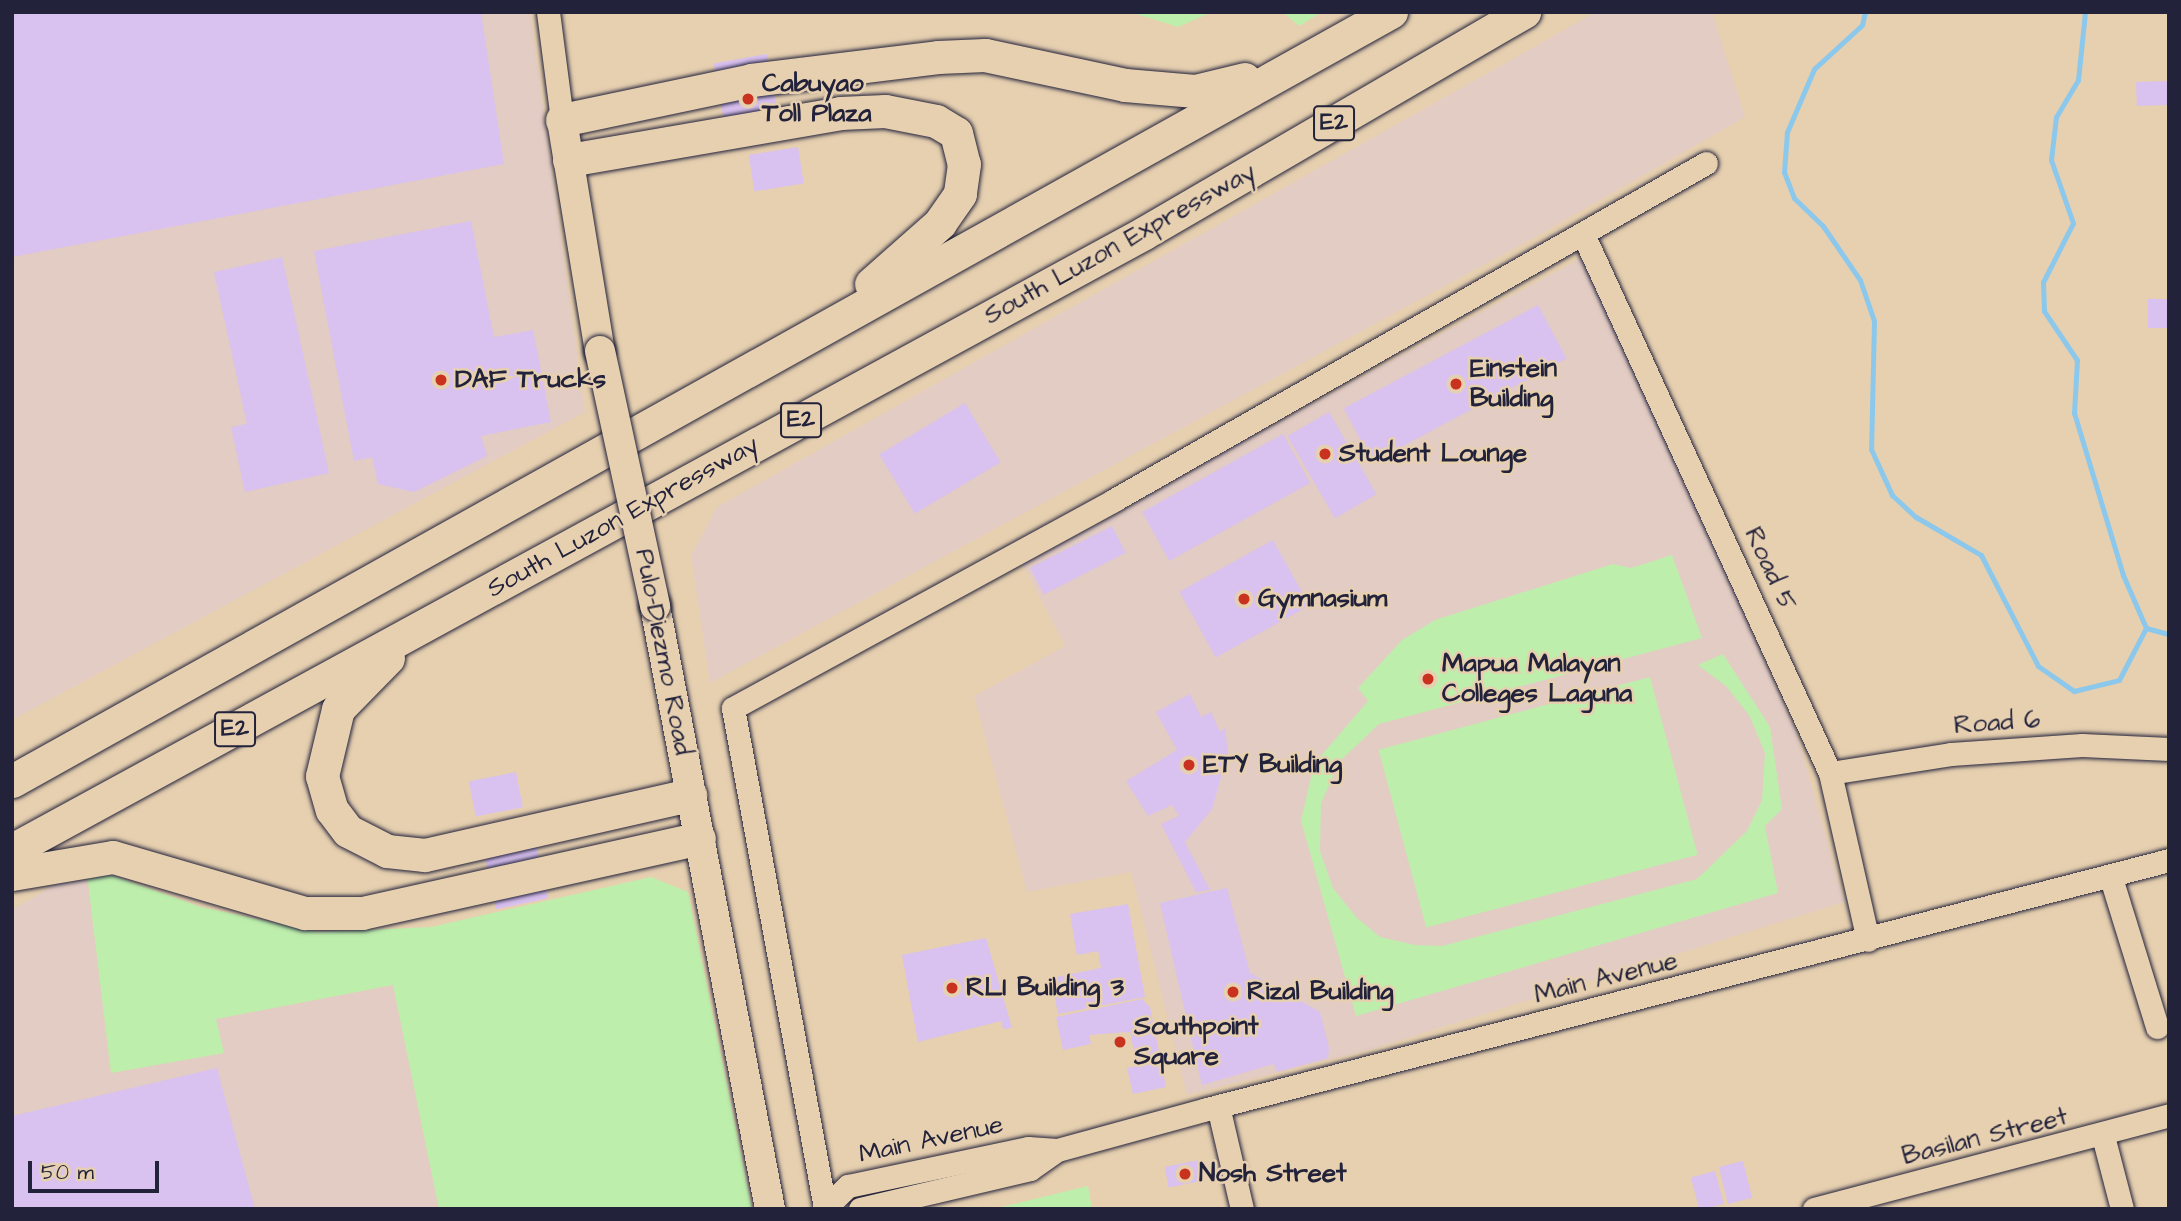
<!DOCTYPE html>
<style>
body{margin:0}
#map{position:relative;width:2181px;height:1221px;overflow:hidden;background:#e7d0b0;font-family:"Architects Daughter",sans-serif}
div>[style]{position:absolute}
.built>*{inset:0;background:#e3ccc3}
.green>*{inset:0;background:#beeeac;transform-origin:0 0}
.stream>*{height:5px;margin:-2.5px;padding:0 2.5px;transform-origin:2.5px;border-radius:2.5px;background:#8cc8ec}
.building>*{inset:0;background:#d9c1f0;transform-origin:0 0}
.roads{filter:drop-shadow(0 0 2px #22223b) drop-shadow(0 0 2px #22223b)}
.minor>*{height:23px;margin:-11.5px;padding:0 11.5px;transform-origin:11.5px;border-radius:11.5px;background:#e7d0b0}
.major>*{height:30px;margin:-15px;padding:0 15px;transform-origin:15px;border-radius:15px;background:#e7d0b0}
.highway>*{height:33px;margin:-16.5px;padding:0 16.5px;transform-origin:16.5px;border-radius:16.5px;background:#e7d0b0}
.bridges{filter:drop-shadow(0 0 2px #22223b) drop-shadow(0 0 2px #22223b)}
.major-bridge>*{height:30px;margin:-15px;padding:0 15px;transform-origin:15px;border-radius:15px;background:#e7d0b0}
.dots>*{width:19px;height:19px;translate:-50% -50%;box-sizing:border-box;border:4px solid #e7d0b0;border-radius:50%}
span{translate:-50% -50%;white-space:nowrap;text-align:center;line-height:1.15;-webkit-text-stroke:5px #e7d0b0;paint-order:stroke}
.shield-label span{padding:2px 5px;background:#e7d0b0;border:2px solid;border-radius:5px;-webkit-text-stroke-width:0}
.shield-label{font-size:24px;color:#22223b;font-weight:700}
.poi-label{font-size:26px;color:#22223b;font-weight:700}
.left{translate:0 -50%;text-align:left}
.street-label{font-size:26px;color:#22223b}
.frame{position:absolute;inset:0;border:14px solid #22223b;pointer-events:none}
.scale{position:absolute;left:28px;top:1161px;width:131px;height:32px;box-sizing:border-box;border:4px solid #22223b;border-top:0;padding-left:9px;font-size:21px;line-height:24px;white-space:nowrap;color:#22223b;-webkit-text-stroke:5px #e7d0b0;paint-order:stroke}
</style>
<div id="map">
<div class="built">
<div style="clip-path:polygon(12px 12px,530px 12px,585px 412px,12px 720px)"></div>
<div style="clip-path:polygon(1596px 12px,1712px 12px,1745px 117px,1530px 240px,710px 683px,691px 556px,717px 507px)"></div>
<div style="clip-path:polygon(1585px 256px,1796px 731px,1844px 902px,1372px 1049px,1187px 1095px,1131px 872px,1027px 892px,974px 696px,1065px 646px,1021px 561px)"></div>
<div style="clip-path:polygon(86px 866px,111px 1073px,223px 1053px,215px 1019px,393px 985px,439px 1209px,12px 1209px,12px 910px)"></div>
</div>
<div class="green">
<div style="clip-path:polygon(1130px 12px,1212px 12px,1178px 27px)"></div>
<div style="clip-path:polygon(1283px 12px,1322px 12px,1299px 26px)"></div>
<div style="clip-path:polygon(1672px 555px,1702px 638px,1379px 724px,1340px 761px,1321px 803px,1320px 851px,1333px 888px,1356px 917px,1380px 937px,1415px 945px,1442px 946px,1697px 879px,1747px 831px,1762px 800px,1765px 753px,1749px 715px,1726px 686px,1698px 665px,1723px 654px,1770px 727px,1782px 809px,1765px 826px,1778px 893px,1356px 1016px,1301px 821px,1314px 764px,1368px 701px,1358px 688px,1402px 640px,1435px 620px,1613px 564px,1631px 568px)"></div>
<div style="left:1650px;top:677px;width:184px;height:281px;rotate:75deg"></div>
<div style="clip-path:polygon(86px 866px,201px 907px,319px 932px,431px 927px,651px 877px,688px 892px,752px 1209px,439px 1209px,393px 985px,216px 1019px,224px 1053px,111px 1073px)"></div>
<div style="clip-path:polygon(1088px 1186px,1092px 1209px,993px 1209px)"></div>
</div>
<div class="stream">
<div style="left:1865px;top:12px;width:13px;rotate:103deg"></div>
<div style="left:1862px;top:25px;width:65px;rotate:137.5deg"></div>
<div style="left:1814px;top:69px;width:69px;rotate:113.2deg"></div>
<div style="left:1787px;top:132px;width:40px;rotate:94.3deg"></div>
<div style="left:1784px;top:172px;width:28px;rotate:69deg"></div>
<div style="left:1794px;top:198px;width:40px;rotate:44deg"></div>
<div style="left:1823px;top:226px;width:65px;rotate:55.6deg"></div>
<div style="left:1860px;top:280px;width:43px;rotate:71.1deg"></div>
<div style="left:1874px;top:321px;width:128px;rotate:91.3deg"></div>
<div style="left:1871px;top:449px;width:51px;rotate:65.5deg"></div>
<div style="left:1892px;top:495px;width:33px;rotate:43deg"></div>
<div style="left:1916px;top:517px;width:75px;rotate:30.3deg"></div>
<div style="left:1981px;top:555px;width:125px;rotate:62.8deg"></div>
<div style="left:2038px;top:666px;width:44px;rotate:34.8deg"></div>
<div style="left:2074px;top:691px;width:46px;rotate:-13.7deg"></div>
<div style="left:2119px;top:680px;width:59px;rotate:-62.6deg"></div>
<div style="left:2146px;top:628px;width:58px;rotate:-113.5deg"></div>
<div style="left:2123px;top:575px;width:169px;rotate:-106.8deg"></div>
<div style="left:2074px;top:413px;width:53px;rotate:-86.8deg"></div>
<div style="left:2077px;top:360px;width:59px;rotate:-124deg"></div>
<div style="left:2044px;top:311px;width:29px;rotate:-92deg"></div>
<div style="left:2043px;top:282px;width:66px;rotate:-63deg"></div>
<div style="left:2073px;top:223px;width:67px;rotate:-109.2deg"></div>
<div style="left:2051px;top:160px;width:43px;rotate:-83.4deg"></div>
<div style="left:2056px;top:117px;width:43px;rotate:-59.3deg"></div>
<div style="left:2078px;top:80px;width:68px;rotate:-84.1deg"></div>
<div style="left:2146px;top:628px;width:24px;rotate:15deg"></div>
</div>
<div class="building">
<div style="clip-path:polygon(12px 12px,481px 12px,504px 164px,12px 257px)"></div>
<div style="left:767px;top:54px;width:81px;height:54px;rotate:80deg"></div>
<div style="left:2168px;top:81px;width:24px;height:32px;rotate:88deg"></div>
<div style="left:798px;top:147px;width:37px;height:50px;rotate:81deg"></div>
<div style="clip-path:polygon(471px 221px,494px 337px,533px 330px,551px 422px,481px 436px,487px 456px,414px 492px,378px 484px,372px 457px,354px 461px,314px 251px)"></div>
<div style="clip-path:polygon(282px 257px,329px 473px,245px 492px,231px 427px,247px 424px,214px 272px)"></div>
<div style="left:2148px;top:299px;width:21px;height:29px"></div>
<div style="left:1538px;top:305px;width:61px;height:220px;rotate:62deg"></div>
<div style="left:965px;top:403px;width:69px;height:100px;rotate:59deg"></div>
<div style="left:1329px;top:412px;width:95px;height:48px;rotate:60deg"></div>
<div style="left:1283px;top:434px;width:56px;height:161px;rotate:61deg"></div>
<div style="left:1112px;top:526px;width:30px;height:92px;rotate:63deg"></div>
<div style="left:1273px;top:540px;width:75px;height:107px;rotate:61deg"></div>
<div style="clip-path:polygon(1190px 694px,1201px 717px,1211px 712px,1220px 732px,1225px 728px,1228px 753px,1212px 809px,1185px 842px,1210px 890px,1196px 892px,1161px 824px,1179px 816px,1172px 805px,1148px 816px,1126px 781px,1177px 750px,1156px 712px)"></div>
<div style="left:516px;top:772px;width:36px;height:48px;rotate:79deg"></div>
<div style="left:531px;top:819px;width:81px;height:53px;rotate:78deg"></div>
<div style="clip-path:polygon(1227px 888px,1250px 973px,1320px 1012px,1329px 1048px,1328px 1058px,1277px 1072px,1274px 1064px,1202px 1085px,1160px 903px)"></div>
<div style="clip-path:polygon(1128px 904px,1145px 997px,1058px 1014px,1051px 978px,1101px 968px,1098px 951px,1077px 955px,1070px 914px)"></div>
<div style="clip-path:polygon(986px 938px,1012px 1028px,1003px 1029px,1001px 1021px,918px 1042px,902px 955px)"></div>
<div style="clip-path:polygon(1142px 999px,1150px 1007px,1166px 1087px,1133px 1094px,1127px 1068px,1137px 1066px,1130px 1032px,1089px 1035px,1091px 1044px,1063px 1050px,1056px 1017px)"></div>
<div style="clip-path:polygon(217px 1068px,255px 1209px,12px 1209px,12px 1116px)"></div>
<div style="left:1200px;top:1160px;width:21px;height:36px;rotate:79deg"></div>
<div style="left:1743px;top:1161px;width:38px;height:25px;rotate:76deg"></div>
<div style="left:1715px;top:1171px;width:34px;height:25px;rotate:75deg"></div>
</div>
<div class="roads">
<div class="minor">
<div style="left:548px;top:12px;width:109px;rotate:82.6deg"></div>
<div style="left:1583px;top:234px;width:593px;rotate:65.38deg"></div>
<div style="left:1830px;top:773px;width:171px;rotate:77.2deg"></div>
<div style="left:1830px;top:773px;width:122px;rotate:-8.9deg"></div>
<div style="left:1951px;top:754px;width:131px;rotate:-3.9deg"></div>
<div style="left:2082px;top:745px;width:87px;rotate:2.6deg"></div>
<div style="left:2111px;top:878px;width:156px;rotate:72.8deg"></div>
<div style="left:1218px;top:1106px;width:106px;rotate:76.9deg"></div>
<div style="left:2103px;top:1136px;width:75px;rotate:75.4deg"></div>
<div style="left:825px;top:1208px;width:508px;rotate:-100.43deg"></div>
<div style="left:733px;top:708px;width:434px;rotate:-28.6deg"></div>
<div style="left:1114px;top:500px;width:681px;rotate:-29.65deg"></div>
<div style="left:825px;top:1208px;width:32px;rotate:-44deg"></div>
<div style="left:848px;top:1186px;width:184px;rotate:-11.9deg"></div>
<div style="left:1028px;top:1148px;width:29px;rotate:4deg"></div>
<div style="left:860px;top:1209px;width:175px;rotate:-13.2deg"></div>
<div style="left:1030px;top:1169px;width:33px;rotate:-35deg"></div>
<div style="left:1057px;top:1150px;width:156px;rotate:-15.3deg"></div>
<div style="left:1207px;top:1109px;width:994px;rotate:-14.51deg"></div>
<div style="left:1814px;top:1209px;width:367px;rotate:-14.8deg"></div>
</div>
<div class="major">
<div style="left:562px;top:120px;width:234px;rotate:80.7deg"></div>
<div style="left:655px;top:606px;width:614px;rotate:79.2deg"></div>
</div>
<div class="highway">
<div style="left:562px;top:120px;width:193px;rotate:-11.9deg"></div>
<div style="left:751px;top:80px;width:188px;rotate:-7deg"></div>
<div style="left:938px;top:57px;width:47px;rotate:-2.4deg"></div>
<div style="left:985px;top:55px;width:143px;rotate:12.1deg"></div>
<div style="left:1125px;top:85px;width:70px;rotate:4.9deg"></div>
<div style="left:1195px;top:91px;width:51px;rotate:-13.5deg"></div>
<div style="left:569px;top:160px;width:275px;rotate:-9.8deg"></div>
<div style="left:840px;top:113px;width:45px;rotate:-2.5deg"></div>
<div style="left:885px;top:111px;width:52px;rotate:11.1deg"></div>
<div style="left:936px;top:121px;width:23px;rotate:31deg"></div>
<div style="left:956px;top:133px;width:32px;rotate:76deg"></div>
<div style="left:964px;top:164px;width:30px;rotate:98deg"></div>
<div style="left:960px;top:194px;width:35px;rotate:125deg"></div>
<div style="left:940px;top:223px;width:92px;rotate:138.5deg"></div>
<div style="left:388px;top:658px;width:71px;rotate:134.4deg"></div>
<div style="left:338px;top:709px;width:69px;rotate:103.4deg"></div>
<div style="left:322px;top:776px;width:35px;rotate:74deg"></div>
<div style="left:332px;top:810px;width:26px;rotate:53deg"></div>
<div style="left:348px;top:831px;width:44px;rotate:27.1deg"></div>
<div style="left:387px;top:851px;width:38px;rotate:6deg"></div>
<div style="left:425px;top:855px;width:272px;rotate:-12.8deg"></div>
<div style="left:12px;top:781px;width:1579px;rotate:-29.15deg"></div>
<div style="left:12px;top:850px;width:1289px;rotate:-28.59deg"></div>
<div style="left:1144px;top:233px;width:440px;rotate:-30.2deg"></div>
<div style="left:12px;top:874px;width:102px;rotate:-9.6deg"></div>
<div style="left:113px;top:857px;width:200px;rotate:16.3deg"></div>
<div style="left:305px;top:913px;width:57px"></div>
<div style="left:362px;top:913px;width:345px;rotate:-12.5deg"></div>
</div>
</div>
<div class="bridges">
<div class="major-bridge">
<div style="left:600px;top:351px;width:261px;rotate:77.8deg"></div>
</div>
</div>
<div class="dots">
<div style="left:748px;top:99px;background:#c8321e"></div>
<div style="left:441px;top:380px;background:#c8321e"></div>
<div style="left:1456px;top:384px;background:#c8321e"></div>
<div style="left:1325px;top:454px;background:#c8321e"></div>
<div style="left:1244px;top:599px;background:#c8321e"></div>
<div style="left:1428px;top:679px;background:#c8321e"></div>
<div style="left:1189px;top:765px;background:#c8321e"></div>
<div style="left:952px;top:988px;background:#c8321e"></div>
<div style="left:1233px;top:992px;background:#c8321e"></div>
<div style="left:1120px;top:1042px;background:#c8321e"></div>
<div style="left:1185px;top:1174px;background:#c8321e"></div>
</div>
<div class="shield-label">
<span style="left:1334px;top:123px">E2</span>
<span style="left:801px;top:420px">E2</span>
<span style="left:235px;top:729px">E2</span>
</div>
<div class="poi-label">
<span class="left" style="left:762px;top:99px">Cabuyao<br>Toll Plaza</span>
<span class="left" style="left:1470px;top:384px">Einstein<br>Building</span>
<span class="left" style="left:455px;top:380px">DAF Trucks</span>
<span class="left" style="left:1339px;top:454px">Student Lounge</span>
<span class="left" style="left:1258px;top:599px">Gymnasium</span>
<span class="left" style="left:1442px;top:679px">Mapua Malayan<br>Colleges Laguna</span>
<span class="left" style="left:1203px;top:765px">ETY Building</span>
<span class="left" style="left:966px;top:988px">RLI Building 3</span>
<span class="left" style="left:1247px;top:992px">Rizal Building</span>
<span class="left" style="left:1134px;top:1042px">Southpoint<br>Square</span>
<span class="left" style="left:1199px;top:1174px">Nosh Street</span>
</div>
<div class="street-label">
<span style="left:1120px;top:244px;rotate:-29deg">South Luzon Expressway</span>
<span style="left:623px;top:517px;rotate:-29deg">South Luzon Expressway</span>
<span style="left:1770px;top:569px;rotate:65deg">Road 5</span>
<span style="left:663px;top:652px;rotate:79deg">Pulo-Diezmo Road</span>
<span style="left:1997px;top:723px;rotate:-4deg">Road 6</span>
<span style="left:1606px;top:978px;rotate:-14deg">Main Avenue</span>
<span style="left:1985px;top:1137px;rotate:-14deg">Basilan Street</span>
<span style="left:931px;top:1140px;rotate:-12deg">Main Avenue</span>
</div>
<div class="frame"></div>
<div class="scale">50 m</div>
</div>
